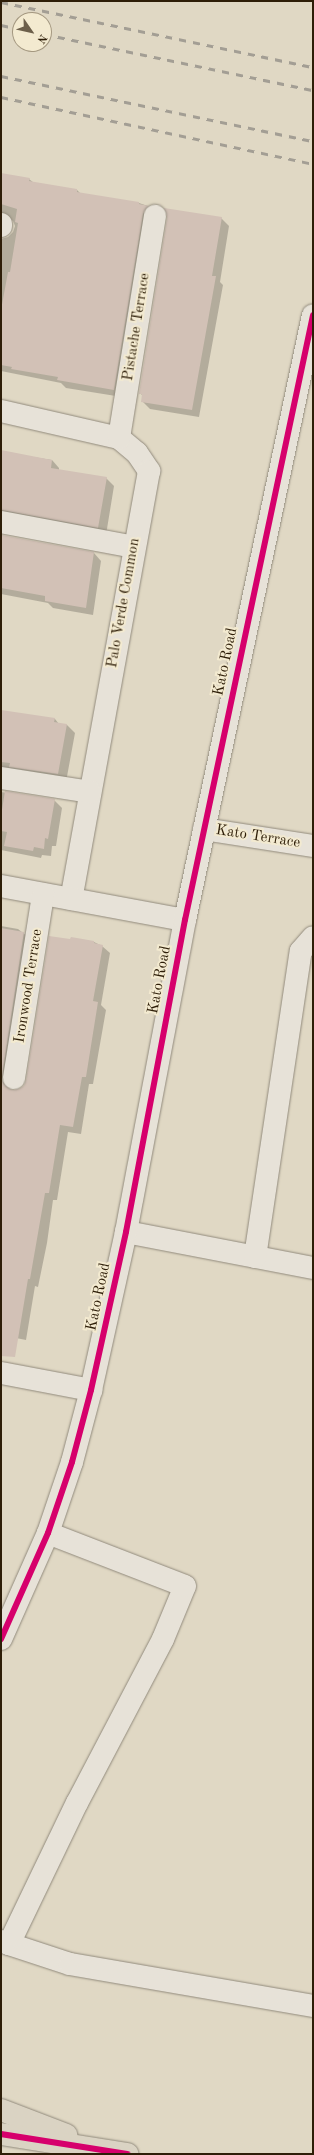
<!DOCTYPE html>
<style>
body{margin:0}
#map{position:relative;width:314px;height:2155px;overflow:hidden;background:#e0d8c4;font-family:"Old Standard TT",serif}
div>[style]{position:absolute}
.shadow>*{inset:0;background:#0003}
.building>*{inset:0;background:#d2c1b6}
.roads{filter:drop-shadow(0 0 1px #918a7c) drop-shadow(0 0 1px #918a7c)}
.minor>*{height:22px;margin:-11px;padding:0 11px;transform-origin:11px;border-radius:11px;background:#e7e2d8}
.major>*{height:22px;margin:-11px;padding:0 11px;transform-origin:11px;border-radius:11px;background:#dad3c3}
.rail>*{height:3px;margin-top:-1.5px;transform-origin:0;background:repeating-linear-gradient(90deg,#a39e94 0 7px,transparent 0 14px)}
.cycleway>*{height:6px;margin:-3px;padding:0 3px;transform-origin:3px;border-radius:3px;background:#d6006c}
span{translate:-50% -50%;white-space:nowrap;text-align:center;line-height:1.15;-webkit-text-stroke:4px #f3ead0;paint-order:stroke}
.street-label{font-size:15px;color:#2e1e08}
.frame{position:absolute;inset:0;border:2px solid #2e1e08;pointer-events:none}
.north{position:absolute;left:12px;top:12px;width:40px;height:40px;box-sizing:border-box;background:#f3ead0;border:1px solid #a49880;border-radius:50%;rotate:124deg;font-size:11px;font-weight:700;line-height:16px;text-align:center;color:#2e1e08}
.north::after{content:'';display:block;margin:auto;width:14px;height:18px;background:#6c5f4a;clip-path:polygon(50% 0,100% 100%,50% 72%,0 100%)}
</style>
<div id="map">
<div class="shadow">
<div style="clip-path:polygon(1px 174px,29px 179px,34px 183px,77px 190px,81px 194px,139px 203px,148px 206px,156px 214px,122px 397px,66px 388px,61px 383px,1px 371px,1px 239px,8px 237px,13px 232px,15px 226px,13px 221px,10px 219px,1px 222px)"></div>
<div style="clip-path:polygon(168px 218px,221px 218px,229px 226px,220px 282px,223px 285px,199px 417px,150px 409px,142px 401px,143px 396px,140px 393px)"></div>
<div style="clip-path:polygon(1px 452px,52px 460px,59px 468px,59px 471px,106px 478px,114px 486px,106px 535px,1px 521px)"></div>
<div style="clip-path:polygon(1px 536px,94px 553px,101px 561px,93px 615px,53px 608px,48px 603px,1px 594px)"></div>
<div style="clip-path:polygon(1px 711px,55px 719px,59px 724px,67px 725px,75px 733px,66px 782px,1px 778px)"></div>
<div style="clip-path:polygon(1px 792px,54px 800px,62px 808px,56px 846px,52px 846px,51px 856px,42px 855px,41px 858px,1px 850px)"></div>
<div style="clip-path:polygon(1px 926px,18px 929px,32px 940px,10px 1090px,19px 1090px,25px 1086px,94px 942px,102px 946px,110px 953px,101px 1005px,106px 1010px,93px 1084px,89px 1084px,81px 1134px,68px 1132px,57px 1200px,53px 1200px,47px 1243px,38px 1287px,35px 1286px,26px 1340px,1px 1335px)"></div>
</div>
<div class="building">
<div style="clip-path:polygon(1px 173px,30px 178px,29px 181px,77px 189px,77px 192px,139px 202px,139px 204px,149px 206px,143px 214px,114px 390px,57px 380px,58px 377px,11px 369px,12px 367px,1px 365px,1px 310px,8px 272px,10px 272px,18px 223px,15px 222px,17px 209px,1px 204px)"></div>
<div style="clip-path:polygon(164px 208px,222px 217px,212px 276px,216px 276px,192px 410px,141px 402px,142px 394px,139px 394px,167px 218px)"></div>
<div style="clip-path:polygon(1px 450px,52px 460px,51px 468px,107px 477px,98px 528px,1px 510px)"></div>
<div style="clip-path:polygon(1px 535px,94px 552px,86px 608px,45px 601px,45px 596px,1px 588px)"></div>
<div style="clip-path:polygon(1px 710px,55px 718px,54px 722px,67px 724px,58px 774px,9px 767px,10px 763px,1px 762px)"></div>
<div style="clip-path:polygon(5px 791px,55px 799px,48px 839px,45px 838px,44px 849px,34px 847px,33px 851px,4px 846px,7px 832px,1px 831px,1px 816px)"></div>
<div style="clip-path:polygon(1px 928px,24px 932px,2px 1076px,3px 1083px,12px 1090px,19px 1089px,24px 1086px,26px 1080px,49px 936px,70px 939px,71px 937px,94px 941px,94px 943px,103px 945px,93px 1001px,98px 1002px,86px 1077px,82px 1077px,73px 1127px,60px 1125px,49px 1193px,45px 1193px,30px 1279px,28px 1279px,15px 1357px,1px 1356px)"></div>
</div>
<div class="roads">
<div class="minor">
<div style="left:1px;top:226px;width:2px;rotate:-90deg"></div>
<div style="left:1px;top:411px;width:121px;rotate:12.9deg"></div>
<div style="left:119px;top:438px;width:23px;rotate:40deg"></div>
<div style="left:137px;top:453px;width:22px;rotate:56deg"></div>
<div style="left:149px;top:471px;width:435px;rotate:100.3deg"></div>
<div style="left:119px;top:438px;width:225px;rotate:-80.8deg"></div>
<div style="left:1px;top:522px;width:135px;rotate:10.6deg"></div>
<div style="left:1px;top:778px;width:90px;rotate:8.9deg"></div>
<div style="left:204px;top:829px;width:110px;rotate:8.9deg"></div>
<div style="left:1px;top:886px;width:187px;rotate:10.5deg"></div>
<div style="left:14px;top:1078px;width:186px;rotate:-81deg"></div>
<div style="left:126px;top:1232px;width:190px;rotate:10.9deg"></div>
<div style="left:255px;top:1257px;width:309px;rotate:-81.5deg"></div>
<div style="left:301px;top:951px;width:18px;rotate:-49deg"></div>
<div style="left:1px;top:1373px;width:92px;rotate:10.7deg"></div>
<div style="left:1px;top:1639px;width:116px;rotate:-66.1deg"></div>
<div style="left:48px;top:1533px;width:75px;rotate:-71.3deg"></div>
<div style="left:72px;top:1462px;width:74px;rotate:-75.2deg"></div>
<div style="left:91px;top:1390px;width:162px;rotate:-77.5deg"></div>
<div style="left:126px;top:1232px;width:318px;rotate:-79.3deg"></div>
<div style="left:185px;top:920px;width:618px;rotate:-78.05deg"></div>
<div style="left:1px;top:1941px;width:9px;rotate:21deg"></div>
<div style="left:9px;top:1944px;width:157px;rotate:-64.3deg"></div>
<div style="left:77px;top:1803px;width:185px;rotate:-62.3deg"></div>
<div style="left:163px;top:1639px;width:57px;rotate:-67.5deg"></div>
<div style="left:185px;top:1586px;width:147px;rotate:-158.9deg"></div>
<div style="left:9px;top:1944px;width:64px;rotate:18.2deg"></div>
<div style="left:70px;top:1964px;width:247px;rotate:9.8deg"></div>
</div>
<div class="major">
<div style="left:1px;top:2110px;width:70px;rotate:21deg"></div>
<div style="left:1px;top:2134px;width:128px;rotate:9deg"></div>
</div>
</div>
<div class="rail">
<div style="left:1px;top:2px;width:319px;rotate:11.8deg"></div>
<div style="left:1px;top:25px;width:19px;rotate:12deg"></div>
<div style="left:44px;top:34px;width:275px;rotate:11.8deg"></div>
<div style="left:1px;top:76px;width:319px;rotate:11.8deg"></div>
<div style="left:1px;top:97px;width:319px;rotate:12.1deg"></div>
</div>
<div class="cycleway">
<div style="left:1px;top:1639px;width:116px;rotate:-66.1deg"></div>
<div style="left:48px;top:1533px;width:75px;rotate:-71.3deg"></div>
<div style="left:72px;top:1462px;width:74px;rotate:-75.2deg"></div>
<div style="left:91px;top:1390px;width:162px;rotate:-77.5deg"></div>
<div style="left:126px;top:1232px;width:318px;rotate:-79.3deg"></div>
<div style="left:185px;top:920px;width:618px;rotate:-78.05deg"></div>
<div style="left:1px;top:2134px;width:128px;rotate:9deg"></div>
</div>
<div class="street-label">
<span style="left:137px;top:327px;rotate:-81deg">Pistache Terrace</span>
<span style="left:124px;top:603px;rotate:-80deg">Palo Verde Common</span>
<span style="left:226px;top:662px;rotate:-78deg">Kato Road</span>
<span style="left:258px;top:837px;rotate:9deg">Kato Terrace</span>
<span style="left:160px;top:980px;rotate:-79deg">Kato Road</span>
<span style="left:29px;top:986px;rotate:-81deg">Ironwood Terrace</span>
<span style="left:99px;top:1297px;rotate:-78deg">Kato Road</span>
</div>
<div class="frame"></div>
<div class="north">N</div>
</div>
